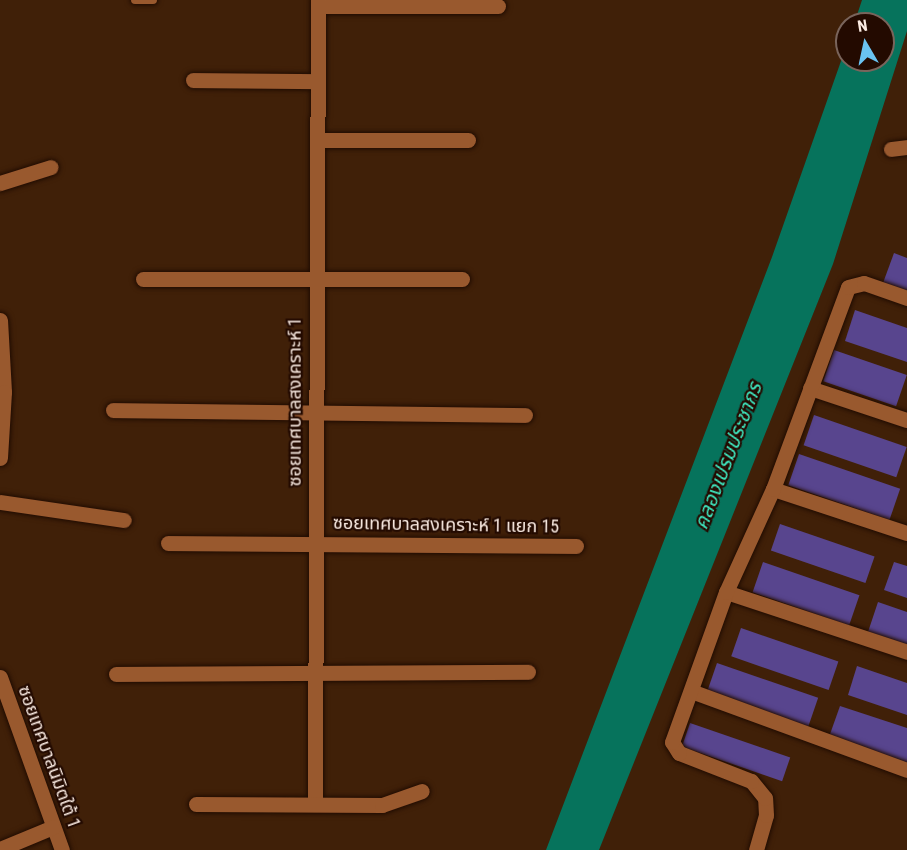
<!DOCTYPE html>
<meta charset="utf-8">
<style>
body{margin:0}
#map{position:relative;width:907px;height:850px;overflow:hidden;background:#402008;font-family:"Roboto Condensed","Noto Sans Thai",sans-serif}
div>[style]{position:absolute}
.water>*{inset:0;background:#06735c}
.building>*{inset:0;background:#58458e;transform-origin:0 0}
.roads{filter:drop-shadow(0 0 2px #200c02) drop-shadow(0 0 2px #200c02)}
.lane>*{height:8px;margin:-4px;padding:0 4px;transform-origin:4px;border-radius:4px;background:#99592e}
.street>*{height:15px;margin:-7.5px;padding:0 7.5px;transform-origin:7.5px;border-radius:7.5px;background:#99592e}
span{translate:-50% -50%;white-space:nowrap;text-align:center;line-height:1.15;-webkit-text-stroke:4.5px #230a00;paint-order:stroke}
.street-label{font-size:18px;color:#fbece3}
.water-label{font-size:20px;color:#3fe9c1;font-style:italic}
.north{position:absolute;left:835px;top:12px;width:60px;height:60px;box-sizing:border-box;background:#230a00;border:2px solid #79645b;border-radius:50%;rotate:351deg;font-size:16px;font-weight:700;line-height:24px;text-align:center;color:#fbece3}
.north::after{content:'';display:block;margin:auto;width:21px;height:27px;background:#6ac3f1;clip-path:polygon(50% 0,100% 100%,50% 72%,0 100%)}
</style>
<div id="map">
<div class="water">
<div style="clip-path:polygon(862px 0,907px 0,907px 31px,833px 264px,599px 850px,546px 850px,772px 257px,847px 44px,847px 60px,883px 60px,883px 24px,854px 24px)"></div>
</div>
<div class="building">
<div style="clip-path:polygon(894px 253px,907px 258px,907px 291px,883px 283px)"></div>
<div style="clip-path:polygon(855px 310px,907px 328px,907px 362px,845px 341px)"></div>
<div style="left:834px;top:350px;width:77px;height:33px;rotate:19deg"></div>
<div style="left:814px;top:415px;width:98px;height:32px;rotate:19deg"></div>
<div style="left:799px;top:454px;width:107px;height:33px;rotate:19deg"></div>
<div style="left:780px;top:524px;width:100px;height:28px;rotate:19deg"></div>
<div style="left:763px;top:562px;width:102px;height:32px;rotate:19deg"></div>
<div style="clip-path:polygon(894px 562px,907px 566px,907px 598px,884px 590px)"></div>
<div style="clip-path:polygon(878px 602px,907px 612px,907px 645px,868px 632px)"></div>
<div style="left:741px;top:628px;width:103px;height:30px;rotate:19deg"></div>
<div style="left:717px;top:663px;width:107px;height:33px;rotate:19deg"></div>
<div style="clip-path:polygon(857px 666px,907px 683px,907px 715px,848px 695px)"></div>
<div style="clip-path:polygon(840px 706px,907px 728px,907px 763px,829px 737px)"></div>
<div style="left:690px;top:723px;width:106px;height:25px;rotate:19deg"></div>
</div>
<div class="roads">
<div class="lane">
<div style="left:135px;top:0;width:18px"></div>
</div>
<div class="street">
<div style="left:318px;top:6px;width:180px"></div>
<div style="left:193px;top:80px;width:125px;rotate:0.5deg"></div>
<div style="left:317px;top:140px;width:151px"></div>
<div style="left:891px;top:149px;width:16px;rotate:-7deg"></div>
<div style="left:0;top:183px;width:53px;rotate:-17.4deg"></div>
<div style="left:143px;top:279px;width:319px"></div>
<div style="left:0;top:320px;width:72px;rotate:86.8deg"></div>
<div style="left:4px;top:392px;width:66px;rotate:93.5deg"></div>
<div style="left:810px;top:388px;width:102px;rotate:18.3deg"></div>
<div style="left:113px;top:410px;width:412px;rotate:0.7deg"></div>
<div style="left:773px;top:489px;width:141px;rotate:18.2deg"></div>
<div style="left:0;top:502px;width:125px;rotate:8.3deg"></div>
<div style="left:168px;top:543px;width:408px;rotate:0.4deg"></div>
<div style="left:726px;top:592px;width:191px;rotate:18.3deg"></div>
<div style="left:116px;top:674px;width:412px;rotate:-0.3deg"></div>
<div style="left:0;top:677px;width:184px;rotate:70.3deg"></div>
<div style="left:691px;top:691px;width:230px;rotate:20.1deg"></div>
<div style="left:315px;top:803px;width:803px;rotate:-89.79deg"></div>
<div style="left:196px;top:804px;width:186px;rotate:0.3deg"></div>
<div style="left:382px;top:805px;width:42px;rotate:-19.3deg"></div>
<div style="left:0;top:849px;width:57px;rotate:-22.5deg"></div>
<div style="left:756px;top:850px;width:36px;rotate:-74deg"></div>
<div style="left:766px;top:815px;width:17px;rotate:-93deg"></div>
<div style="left:765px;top:798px;width:22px;rotate:-129deg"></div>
<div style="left:751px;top:781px;width:77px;rotate:-158.7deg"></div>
<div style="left:679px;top:753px;width:13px;rotate:-122deg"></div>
<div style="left:672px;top:742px;width:159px;rotate:-70.2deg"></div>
<div style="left:726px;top:592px;width:113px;rotate:-65.5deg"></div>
<div style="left:773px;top:489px;width:215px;rotate:-69.6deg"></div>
<div style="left:848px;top:287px;width:16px;rotate:-14deg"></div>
<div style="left:864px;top:283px;width:46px;rotate:19.2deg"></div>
</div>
</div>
<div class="street-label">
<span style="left:295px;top:402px;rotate:-90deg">ซอยเทศบาลสงเคราะห์ 1</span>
<span style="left:446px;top:525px;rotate:1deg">ซอยเทศบาลสงเคราะห์ 1 แยก 15</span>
<span style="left:49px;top:757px;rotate:70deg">ซอยเทศบาลนิมิตใต้ 1</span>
</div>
<div class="water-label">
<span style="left:728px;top:456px;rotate:-69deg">คลองเปรมประชากร</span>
</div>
<div class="north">N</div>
</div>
